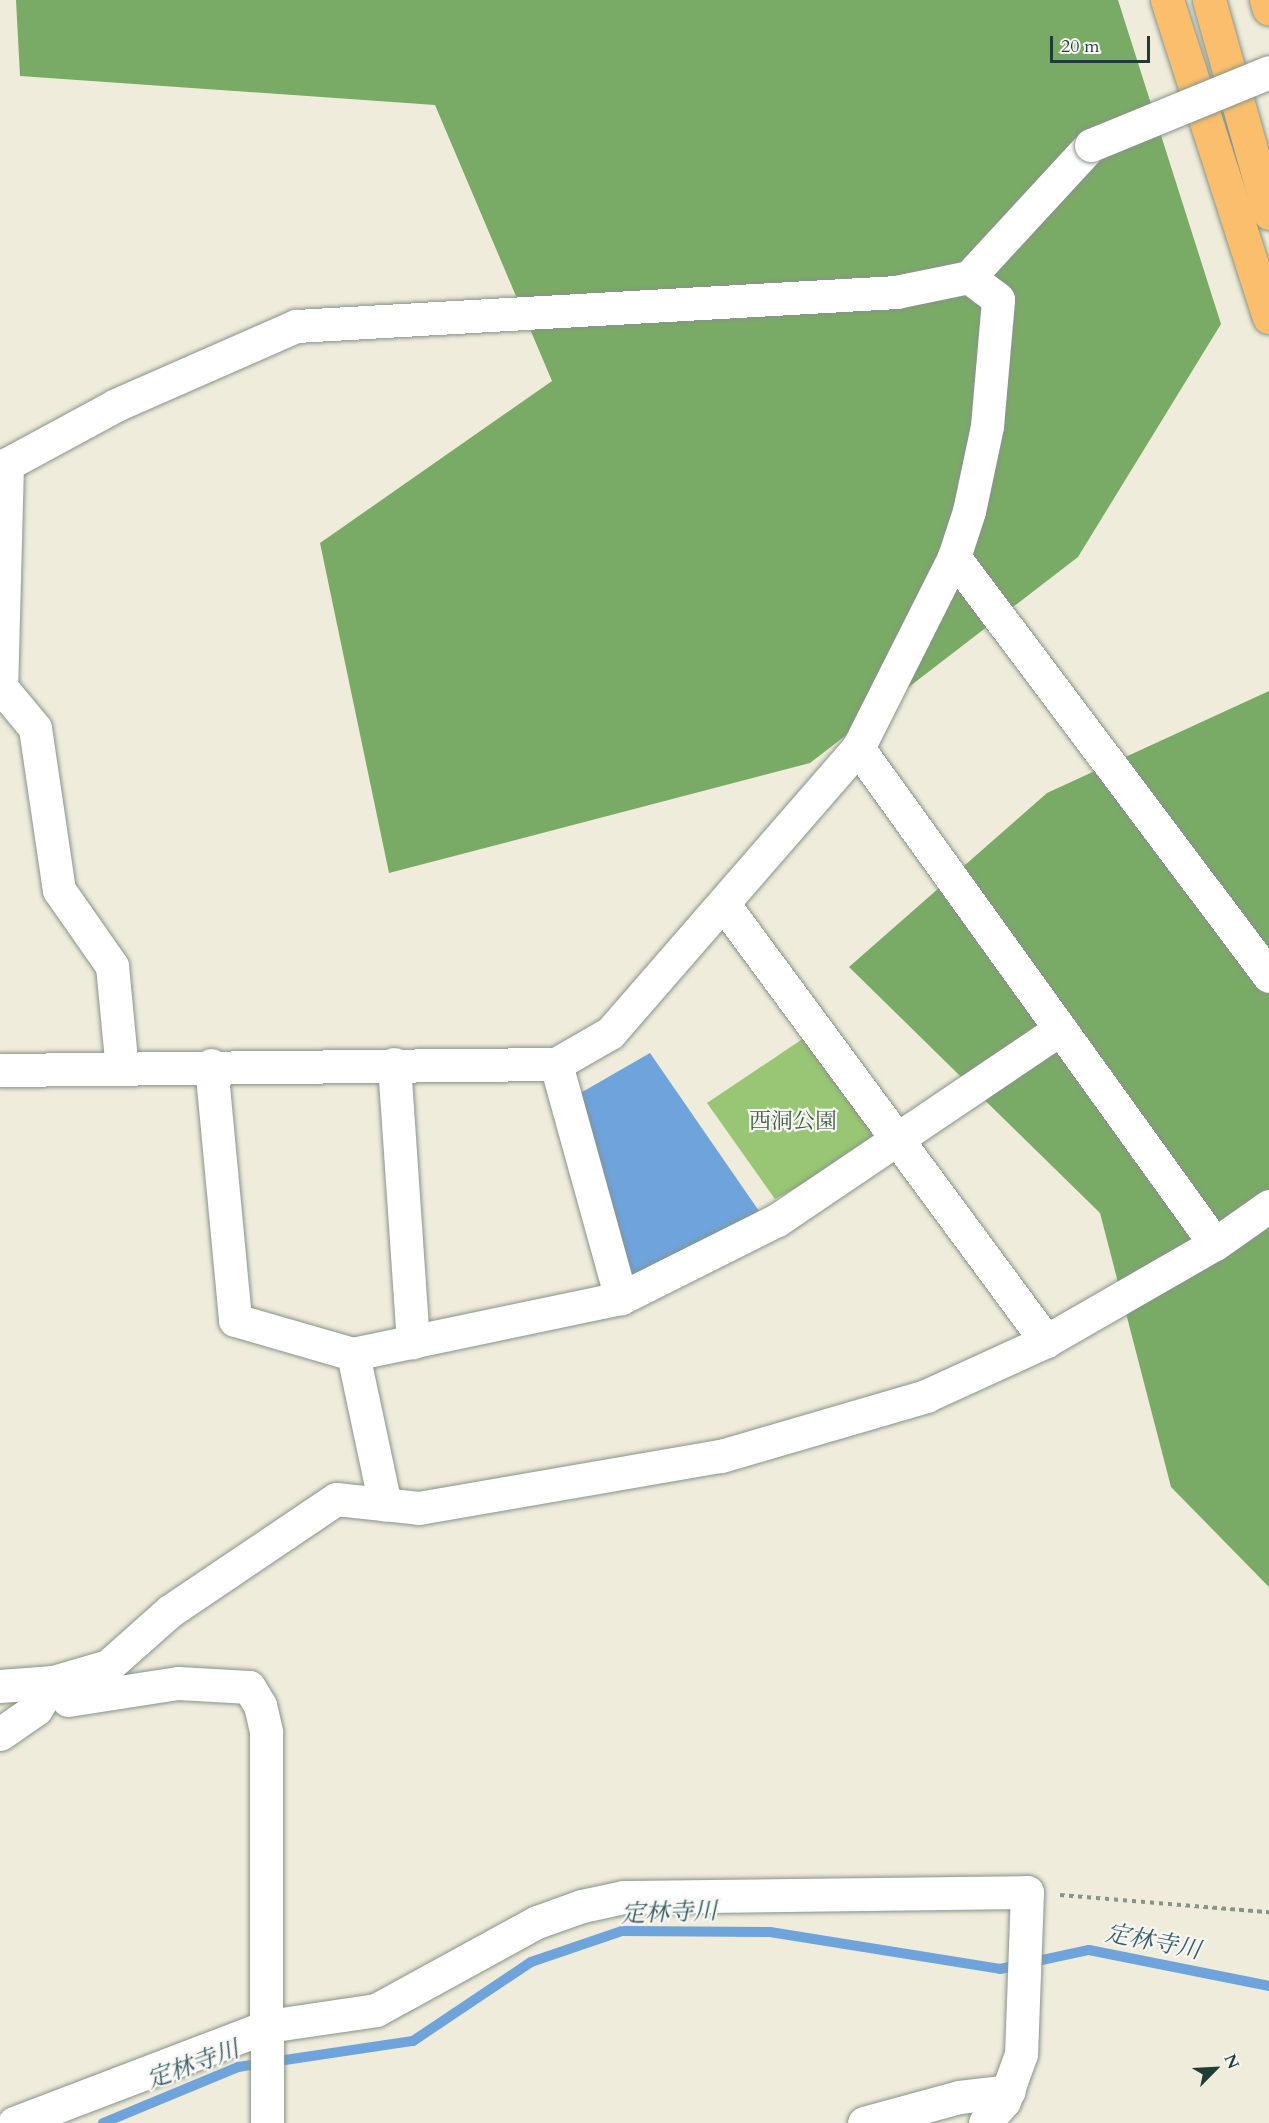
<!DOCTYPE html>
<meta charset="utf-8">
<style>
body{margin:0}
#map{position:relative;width:1269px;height:2123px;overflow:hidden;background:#efecdb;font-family:Cardo,"Noto Serif JP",serif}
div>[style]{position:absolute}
.green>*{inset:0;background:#98c674}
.forest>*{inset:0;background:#7aab66}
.water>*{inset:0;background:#6fa3db}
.stream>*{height:10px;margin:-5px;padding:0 5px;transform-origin:5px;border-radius:5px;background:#6fa3db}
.path>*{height:4px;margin-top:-2px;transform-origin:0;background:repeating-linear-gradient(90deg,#879488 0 4.5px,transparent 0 9px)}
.roads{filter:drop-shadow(0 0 2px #879488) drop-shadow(0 0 2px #879488)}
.street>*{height:33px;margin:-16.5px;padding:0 16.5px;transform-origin:16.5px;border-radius:16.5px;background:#fff}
.highway>*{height:33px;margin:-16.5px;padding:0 16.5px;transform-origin:16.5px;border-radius:16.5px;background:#fabe6d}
.bridges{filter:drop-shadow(0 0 2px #879488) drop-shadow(0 0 2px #879488)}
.street-bridge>*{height:33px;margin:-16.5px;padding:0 16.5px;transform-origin:16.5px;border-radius:16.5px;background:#fff}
span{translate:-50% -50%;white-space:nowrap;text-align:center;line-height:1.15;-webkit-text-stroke:4.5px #f6f6f2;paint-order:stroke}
.park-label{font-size:22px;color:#3d5f44}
.water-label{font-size:24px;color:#375c66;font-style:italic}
.north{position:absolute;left:1185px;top:2039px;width:60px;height:60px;-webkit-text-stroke:4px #f6f6f2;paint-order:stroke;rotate:66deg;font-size:16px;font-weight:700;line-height:24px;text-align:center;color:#1f3d34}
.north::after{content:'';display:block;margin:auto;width:21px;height:27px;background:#1f3d34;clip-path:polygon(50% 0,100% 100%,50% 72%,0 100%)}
.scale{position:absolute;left:1050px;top:36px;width:100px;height:27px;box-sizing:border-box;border:3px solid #1f3d34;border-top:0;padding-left:8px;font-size:18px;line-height:21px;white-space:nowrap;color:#1f3d34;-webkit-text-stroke:4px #f6f6f2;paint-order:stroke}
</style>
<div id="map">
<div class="green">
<div style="clip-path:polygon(804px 1038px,881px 1141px,775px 1199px,707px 1103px)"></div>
</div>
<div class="forest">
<div style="clip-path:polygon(16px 0,1118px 0,1221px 324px,1078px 557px,810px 763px,389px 873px,320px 543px,552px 381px,435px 105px,20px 76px)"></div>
<div style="clip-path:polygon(1269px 691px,1269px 1587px,1171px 1487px,1100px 1213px,849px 967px,1047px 793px)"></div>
</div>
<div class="water">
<div style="clip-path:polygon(650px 1053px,759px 1211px,628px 1282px,577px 1095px)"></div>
</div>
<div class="stream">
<div style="left:103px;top:2123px;width:146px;rotate:-22.5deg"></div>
<div style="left:238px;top:2067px;width:177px;rotate:-8.5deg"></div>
<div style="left:413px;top:2041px;width:142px;rotate:-33.8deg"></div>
<div style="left:531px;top:1962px;width:96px;rotate:-18.8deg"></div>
<div style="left:622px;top:1931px;width:148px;rotate:0.4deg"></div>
<div style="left:770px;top:1932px;width:233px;rotate:9.1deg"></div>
<div style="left:1000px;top:1969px;width:91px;rotate:-12.1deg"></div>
<div style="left:1089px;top:1950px;width:184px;rotate:11.3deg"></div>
</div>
<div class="path">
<div style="left:1060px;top:1895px;width:210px;rotate:4.7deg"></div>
</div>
<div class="roads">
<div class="street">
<div style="left:7px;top:464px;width:223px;rotate:91.5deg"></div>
<div style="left:1px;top:687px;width:53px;rotate:50.3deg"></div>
<div style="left:35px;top:728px;width:164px;rotate:81.6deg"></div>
<div style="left:59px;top:890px;width:93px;rotate:55.1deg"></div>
<div style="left:112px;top:966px;width:103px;rotate:84.5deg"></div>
<div style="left:0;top:468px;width:132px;rotate:-28.5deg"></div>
<div style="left:116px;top:405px;width:197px;rotate:-23.7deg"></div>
<div style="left:296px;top:326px;width:601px;rotate:-3.24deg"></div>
<div style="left:896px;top:292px;width:75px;rotate:-11.6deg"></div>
<div style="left:969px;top:277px;width:180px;rotate:-47.3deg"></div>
<div style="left:954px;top:557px;width:524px;rotate:53.06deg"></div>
<div style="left:858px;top:748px;width:214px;rotate:-63.3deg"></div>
<div style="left:954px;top:557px;width:48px;rotate:-71.9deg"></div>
<div style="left:969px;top:511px;width:87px;rotate:-78deg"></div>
<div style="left:987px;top:426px;width:127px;rotate:-85deg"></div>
<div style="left:998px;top:299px;width:36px;rotate:-143deg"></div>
<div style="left:725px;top:906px;width:541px;rotate:53.58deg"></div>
<div style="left:394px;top:1064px;width:279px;rotate:86.1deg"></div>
<div style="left:556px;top:1064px;width:243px;rotate:74.5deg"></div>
<div style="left:211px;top:1065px;width:256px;rotate:84.6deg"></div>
<div style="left:235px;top:1320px;width:123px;rotate:16.1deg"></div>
<div style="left:353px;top:1354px;width:274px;rotate:-11.8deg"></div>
<div style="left:621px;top:1298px;width:174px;rotate:-26.6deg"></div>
<div style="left:777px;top:1220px;width:340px;rotate:-34deg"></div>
<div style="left:0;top:1070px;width:556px;rotate:-0.62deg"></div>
<div style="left:556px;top:1064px;width:62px;rotate:-29.9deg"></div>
<div style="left:610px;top:1033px;width:378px;rotate:-49deg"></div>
<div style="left:858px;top:748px;width:611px;rotate:54.26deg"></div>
<div style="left:353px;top:1354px;width:154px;rotate:78deg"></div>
<div style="left:0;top:1686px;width:53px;rotate:-4.3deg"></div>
<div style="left:53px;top:1682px;width:57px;rotate:-16.2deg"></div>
<div style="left:108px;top:1666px;width:83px;rotate:-41.6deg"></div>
<div style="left:170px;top:1611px;width:200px;rotate:-34deg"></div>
<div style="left:336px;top:1499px;width:83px;rotate:6.2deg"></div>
<div style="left:419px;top:1508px;width:306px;rotate:-9.8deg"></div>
<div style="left:721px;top:1456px;width:214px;rotate:-16.3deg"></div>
<div style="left:926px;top:1396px;width:132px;rotate:-24.6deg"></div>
<div style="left:1046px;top:1341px;width:195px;rotate:-29.9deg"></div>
<div style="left:1215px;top:1244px;width:66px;rotate:-35.1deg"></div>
<div style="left:68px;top:1700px;width:111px;rotate:-8.8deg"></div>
<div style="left:178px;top:1683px;width:71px;rotate:3.2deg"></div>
<div style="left:249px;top:1687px;width:21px;rotate:59deg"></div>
<div style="left:260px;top:1705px;width:28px;rotate:77deg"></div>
<div style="left:266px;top:1732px;width:391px;rotate:89.9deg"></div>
<div style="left:0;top:1734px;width:44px;rotate:-34.8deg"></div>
<div style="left:36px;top:1709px;width:32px;rotate:-58deg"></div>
<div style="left:14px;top:2123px;width:272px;rotate:-20.9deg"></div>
<div style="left:268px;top:2026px;width:109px;rotate:-8.4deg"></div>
<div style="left:376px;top:2010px;width:183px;rotate:-28.7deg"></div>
<div style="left:537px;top:1922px;width:48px;rotate:-19.6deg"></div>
<div style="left:582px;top:1906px;width:43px;rotate:-12.1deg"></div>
<div style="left:624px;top:1897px;width:403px;rotate:-0.7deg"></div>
<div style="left:1027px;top:1892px;width:162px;rotate:92.1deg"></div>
<div style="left:1021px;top:2054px;width:50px;rotate:109.9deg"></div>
<div style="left:1004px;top:2101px;width:29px;rotate:131deg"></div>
<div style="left:864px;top:2123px;width:98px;rotate:-15.3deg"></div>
<div style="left:959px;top:2097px;width:50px;rotate:-6.8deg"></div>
</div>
<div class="highway">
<div style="left:1167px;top:0;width:333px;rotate:72.2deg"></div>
<div style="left:1209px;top:0;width:221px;rotate:74.3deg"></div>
<div style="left:1266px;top:0;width:9px;rotate:72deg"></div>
</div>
</div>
<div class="bridges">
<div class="street-bridge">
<div style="left:1091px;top:145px;width:192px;rotate:-22.3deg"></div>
</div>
</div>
<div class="park-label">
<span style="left:793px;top:1122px">西洞公園</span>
</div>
<div class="water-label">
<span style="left:669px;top:1913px;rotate:-2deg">定林寺川</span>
<span style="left:1153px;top:1942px;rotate:11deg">定林寺川</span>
<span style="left:193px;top:2065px;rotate:-20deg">定林寺川</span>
</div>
<div class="north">N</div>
<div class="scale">20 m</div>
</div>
